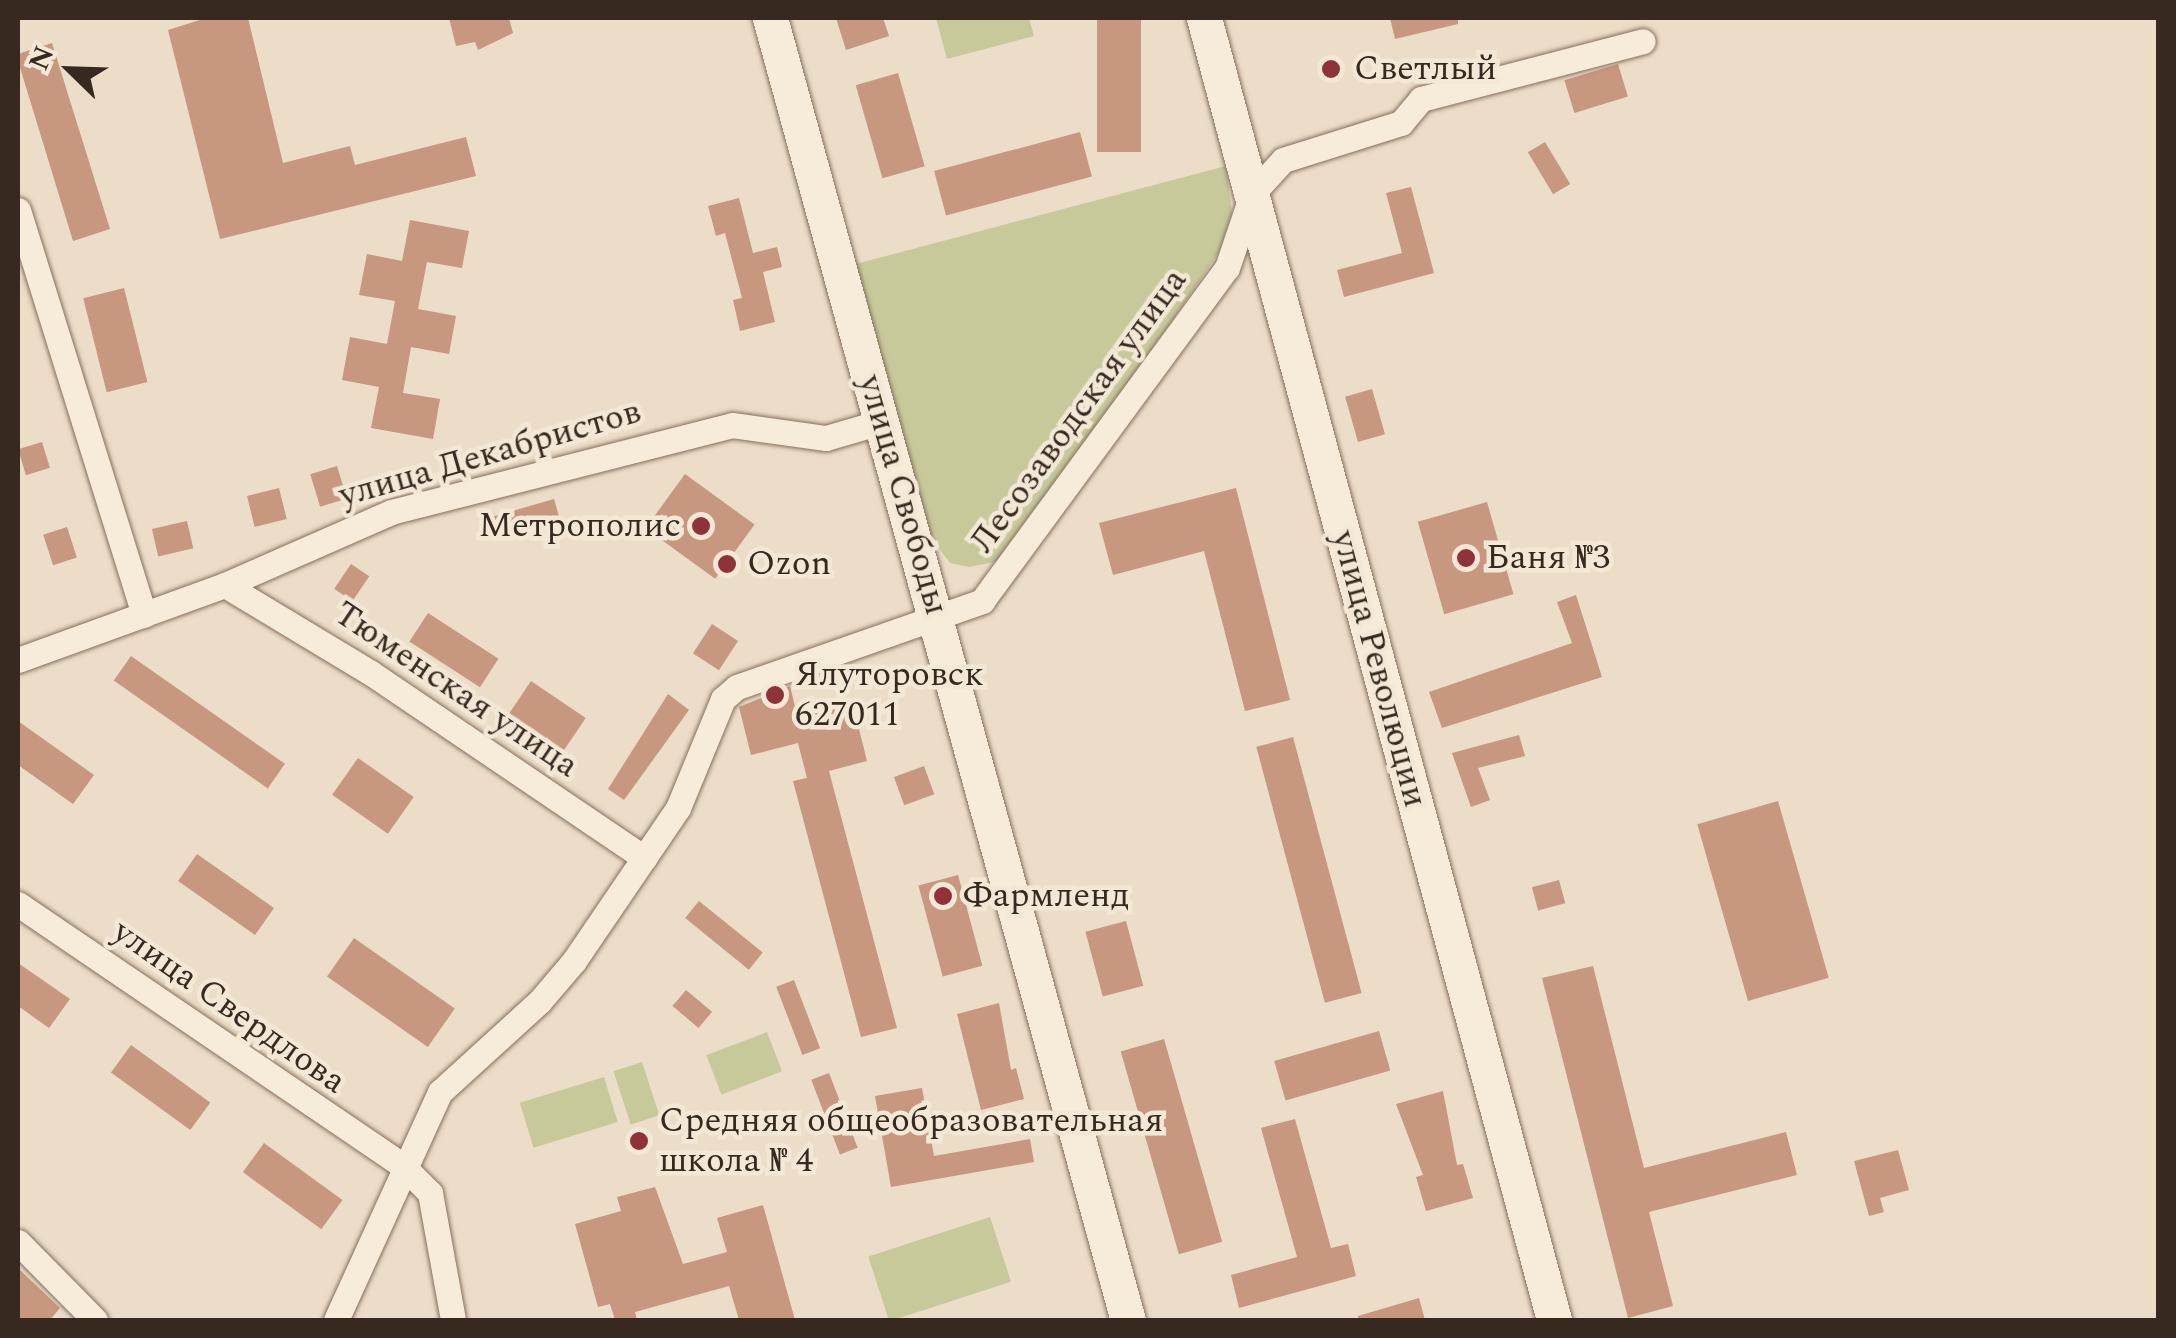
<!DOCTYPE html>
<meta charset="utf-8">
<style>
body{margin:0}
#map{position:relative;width:2176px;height:1338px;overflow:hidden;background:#ebddc7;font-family:Spectral,serif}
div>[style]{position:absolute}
.green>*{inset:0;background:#c7c99b;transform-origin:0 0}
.building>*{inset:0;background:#c7977f;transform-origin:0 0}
.roads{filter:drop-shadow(0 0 2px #866f5d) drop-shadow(0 0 2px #866f5d)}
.street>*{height:25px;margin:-12.5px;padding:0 12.5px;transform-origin:12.5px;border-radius:12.5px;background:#f7ebd9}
.secondary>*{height:35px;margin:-17.5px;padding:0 17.5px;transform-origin:17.5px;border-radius:17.5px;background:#f7ebd9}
.dots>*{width:28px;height:28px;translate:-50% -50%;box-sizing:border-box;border:5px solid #f3e8d6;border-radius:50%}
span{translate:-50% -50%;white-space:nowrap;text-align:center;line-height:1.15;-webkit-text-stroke:9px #f3e8d6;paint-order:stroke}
.poi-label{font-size:35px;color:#372920}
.left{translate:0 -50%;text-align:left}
.right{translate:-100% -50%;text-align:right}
.street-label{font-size:35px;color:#372920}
.frame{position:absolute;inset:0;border:20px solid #372920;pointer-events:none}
.north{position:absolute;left:20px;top:20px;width:100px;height:100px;-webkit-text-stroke:8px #f3e8d6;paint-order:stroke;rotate:293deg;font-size:28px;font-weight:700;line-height:40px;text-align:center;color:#372920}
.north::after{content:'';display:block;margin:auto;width:35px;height:45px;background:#372920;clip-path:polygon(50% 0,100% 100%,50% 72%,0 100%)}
</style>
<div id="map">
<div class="green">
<div style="clip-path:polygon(936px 18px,1029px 18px,1034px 36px,947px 59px)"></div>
<div style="clip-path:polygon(1226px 166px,1232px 214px,1219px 252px,1042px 513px,1000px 561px,969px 567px,950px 563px,928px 534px,856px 264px)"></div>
<div style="left:767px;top:1032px;width:42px;height:65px;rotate:69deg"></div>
<div style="left:642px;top:1062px;width:56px;height:30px;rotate:72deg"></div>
<div style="left:604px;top:1077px;width:47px;height:88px;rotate:73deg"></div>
<div style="left:990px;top:1217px;width:68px;height:128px;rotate:72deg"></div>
</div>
<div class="building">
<div style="clip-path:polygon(206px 18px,248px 18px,283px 163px,350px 146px,355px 165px,466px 137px,476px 176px,220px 239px,168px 30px)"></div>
<div style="clip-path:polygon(449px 18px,509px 18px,513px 33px,478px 50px,475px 42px,456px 46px)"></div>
<div style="clip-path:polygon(836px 18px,883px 18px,889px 36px,846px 50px)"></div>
<div style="left:1097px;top:18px;width:44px;height:134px"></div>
<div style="clip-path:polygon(1390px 18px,1458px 18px,1458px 24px,1395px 39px)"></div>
<div style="clip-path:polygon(52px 43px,110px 229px,73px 241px,18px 61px,18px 54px)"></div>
<div style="left:1618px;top:64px;width:34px;height:56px;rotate:73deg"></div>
<div style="left:898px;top:73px;width:97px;height:44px;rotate:74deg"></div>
<div style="left:1080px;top:132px;width:46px;height:151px;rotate:75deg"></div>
<div style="left:1545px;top:142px;width:49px;height:20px;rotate:59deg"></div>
<div style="clip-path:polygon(1411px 187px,1434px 273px,1344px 297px,1337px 270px,1402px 253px,1386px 193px)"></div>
<div style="clip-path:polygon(739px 198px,753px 253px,777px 247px,782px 267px,763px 272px,775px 322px,740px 331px,733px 300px,742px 298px,725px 233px,716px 236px,708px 206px)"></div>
<div style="clip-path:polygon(410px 220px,469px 231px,462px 268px,427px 262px,418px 309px,456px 316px,449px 354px,411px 347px,403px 393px,440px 399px,433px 439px,371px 428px,379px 387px,342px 380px,350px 337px,387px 344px,395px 301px,359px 295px,367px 254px,402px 261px)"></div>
<div style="left:124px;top:288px;width:97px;height:42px;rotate:76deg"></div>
<div style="left:1372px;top:389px;width:47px;height:28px;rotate:74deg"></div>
<div style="left:42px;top:442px;width:27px;height:25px;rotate:73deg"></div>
<div style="left:337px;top:466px;width:34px;height:28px;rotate:73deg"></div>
<div style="left:685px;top:474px;width:86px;height:67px;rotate:36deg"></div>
<div style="left:279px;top:488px;width:32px;height:33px;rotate:76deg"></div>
<div style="clip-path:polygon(1236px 488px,1290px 700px,1245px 711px,1204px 551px,1113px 575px,1099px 523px)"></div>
<div style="left:554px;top:499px;width:22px;height:67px;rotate:74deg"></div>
<div style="left:1487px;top:502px;width:96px;height:72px;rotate:74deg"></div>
<div style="left:187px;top:521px;width:28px;height:36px;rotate:77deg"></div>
<div style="left:67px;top:527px;width:32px;height:25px;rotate:72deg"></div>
<div style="left:351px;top:564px;width:22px;height:30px;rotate:34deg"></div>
<div style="clip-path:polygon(1576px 595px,1602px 677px,1442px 728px,1429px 692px,1572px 643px,1557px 602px)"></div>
<div style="left:428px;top:613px;width:84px;height:34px;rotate:33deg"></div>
<div style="left:712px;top:624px;width:31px;height:35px;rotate:33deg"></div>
<div style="left:131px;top:656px;width:188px;height:30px;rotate:35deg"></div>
<div style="left:531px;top:681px;width:66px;height:40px;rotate:34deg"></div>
<div style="clip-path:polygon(790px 686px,797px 715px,852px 701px,867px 761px,829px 771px,897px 1028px,861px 1037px,793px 781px,807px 778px,798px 743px,751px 755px,739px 707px)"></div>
<div style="clip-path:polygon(668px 694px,689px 710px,624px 800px,608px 789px)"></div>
<div style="clip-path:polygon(18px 721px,94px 775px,73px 804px,18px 765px)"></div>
<div style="clip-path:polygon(1519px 735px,1525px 756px,1478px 768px,1490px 800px,1471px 807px,1452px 753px)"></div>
<div style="left:1293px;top:737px;width:265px;height:38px;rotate:75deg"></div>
<div style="left:358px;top:758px;width:68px;height:45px;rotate:35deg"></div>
<div style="left:924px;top:766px;width:30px;height:32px;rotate:70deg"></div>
<div style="left:1778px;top:801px;width:184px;height:84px;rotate:74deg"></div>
<div style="left:197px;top:854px;width:94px;height:33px;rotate:35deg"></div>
<div style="left:958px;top:875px;width:94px;height:41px;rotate:75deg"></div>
<div style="left:1559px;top:880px;width:24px;height:28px;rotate:75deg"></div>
<div style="left:699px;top:901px;width:82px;height:22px;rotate:39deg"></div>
<div style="left:1126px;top:921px;width:67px;height:42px;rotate:75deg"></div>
<div style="left:354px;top:938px;width:123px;height:47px;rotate:35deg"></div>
<div style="clip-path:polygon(18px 963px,70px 999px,49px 1028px,18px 1006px)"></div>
<div style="clip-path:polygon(1593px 966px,1644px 1168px,1786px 1132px,1797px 1175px,1649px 1212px,1673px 1306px,1628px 1318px,1542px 978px)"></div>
<div style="left:794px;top:980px;width:73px;height:19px;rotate:69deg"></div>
<div style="left:686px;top:990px;width:34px;height:21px;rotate:40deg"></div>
<div style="clip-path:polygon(999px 1003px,1011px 1070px,1016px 1068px,1024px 1099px,981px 1110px,957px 1014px)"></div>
<div style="left:1379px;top:1031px;width:41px;height:109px;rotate:74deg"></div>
<div style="left:1164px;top:1039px;width:211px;height:45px;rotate:74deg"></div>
<div style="left:131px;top:1045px;width:98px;height:34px;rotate:36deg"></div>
<div style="left:829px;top:1073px;width:80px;height:19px;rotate:69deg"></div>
<div style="clip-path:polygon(922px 1088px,934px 1156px,1030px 1139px,1034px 1162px,891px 1187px,875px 1096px)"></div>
<div style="clip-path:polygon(1443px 1091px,1457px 1165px,1463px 1164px,1473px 1198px,1426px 1211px,1416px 1177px,1423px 1175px,1396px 1104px)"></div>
<div style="clip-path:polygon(1295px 1119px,1331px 1248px,1348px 1244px,1356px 1276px,1239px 1308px,1231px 1275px,1297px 1257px,1261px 1128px)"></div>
<div style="left:264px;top:1143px;width:97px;height:36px;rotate:36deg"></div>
<div style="clip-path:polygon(1898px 1150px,1909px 1190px,1880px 1198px,1884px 1212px,1869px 1216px,1854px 1161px)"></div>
<div style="clip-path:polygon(655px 1187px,683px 1264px,727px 1252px,717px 1218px,763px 1205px,795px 1320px,739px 1320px,729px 1286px,635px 1312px,637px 1320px,615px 1320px,610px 1304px,598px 1307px,575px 1224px,621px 1211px,617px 1197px)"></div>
<div style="clip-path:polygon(18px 1268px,60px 1308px,50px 1320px,18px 1320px)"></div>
<div style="clip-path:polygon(1419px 1298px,1425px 1320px,1358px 1320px,1358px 1316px)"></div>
</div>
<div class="roads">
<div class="street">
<div style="left:18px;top:210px;width:424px;rotate:72.7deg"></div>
<div style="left:225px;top:585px;width:170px;rotate:31.1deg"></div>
<div style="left:371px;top:673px;width:330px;rotate:34.1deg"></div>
<div style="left:18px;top:660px;width:220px;rotate:-19.9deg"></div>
<div style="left:225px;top:585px;width:181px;rotate:-23.7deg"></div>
<div style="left:391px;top:512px;width:352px;rotate:-14.3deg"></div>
<div style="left:732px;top:425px;width:95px;rotate:7.9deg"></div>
<div style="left:826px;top:438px;width:57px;rotate:-16.2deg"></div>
<div style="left:18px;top:904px;width:464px;rotate:34.2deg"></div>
<div style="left:402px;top:1165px;width:40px;rotate:45deg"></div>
<div style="left:430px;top:1193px;width:129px;rotate:79.7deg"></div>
<div style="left:18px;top:1242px;width:110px;rotate:45.4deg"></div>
<div style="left:336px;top:1320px;width:251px;rotate:-65.5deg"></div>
<div style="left:440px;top:1092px;width:134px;rotate:-42.3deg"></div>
<div style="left:539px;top:1002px;width:54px;rotate:-49.5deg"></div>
<div style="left:574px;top:961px;width:185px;rotate:-55.8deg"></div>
<div style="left:678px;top:808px;width:118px;rotate:-67.6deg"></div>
<div style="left:723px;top:699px;width:18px;rotate:-41deg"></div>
<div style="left:737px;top:687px;width:260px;rotate:-19.3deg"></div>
<div style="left:982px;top:601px;width:413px;rotate:-53.7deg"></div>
<div style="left:1227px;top:268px;width:78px;rotate:-71.3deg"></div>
<div style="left:1252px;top:194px;width:46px;rotate:-47.6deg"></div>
<div style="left:1283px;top:160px;width:124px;rotate:-17.4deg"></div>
<div style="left:1401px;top:123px;width:31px;rotate:-50deg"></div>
<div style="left:1421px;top:99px;width:229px;rotate:-14.6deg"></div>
</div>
<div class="secondary">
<div style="left:770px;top:18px;width:1350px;rotate:74.63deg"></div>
<div style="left:1204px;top:18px;width:1348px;rotate:74.95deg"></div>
</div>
</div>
<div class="dots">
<div style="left:1331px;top:69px;background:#90323a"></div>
<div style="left:701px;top:526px;background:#90323a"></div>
<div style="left:1466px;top:558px;background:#90323a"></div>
<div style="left:727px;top:564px;background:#90323a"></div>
<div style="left:775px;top:695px;background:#90323a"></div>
<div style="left:943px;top:896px;background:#90323a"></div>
<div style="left:639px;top:1141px;background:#90323a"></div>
</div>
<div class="poi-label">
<span class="left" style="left:1354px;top:69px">Светлый</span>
<span class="right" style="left:681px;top:526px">Метрополис</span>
<span class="left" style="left:1486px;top:558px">Баня №3</span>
<span class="left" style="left:747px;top:564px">Ozon</span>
<span class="left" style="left:795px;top:695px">Ялуторовск<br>627011</span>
<span class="left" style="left:963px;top:896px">Фармленд</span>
<span class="left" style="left:659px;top:1141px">Средняя общеобразовательная<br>школа № 4</span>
</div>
<div class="street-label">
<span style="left:1079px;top:411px;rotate:-54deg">Лесозаводская улица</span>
<span style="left:490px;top:454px;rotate:-16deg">улица Декабристов</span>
<span style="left:903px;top:495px;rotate:74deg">улица Свободы</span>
<span style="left:1379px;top:669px;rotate:75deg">улица Революции</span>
<span style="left:456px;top:690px;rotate:34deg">Тюменская улица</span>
<span style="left:229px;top:1007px;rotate:35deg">улица Свердлова</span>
</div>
<div class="frame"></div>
<div class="north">N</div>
</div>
